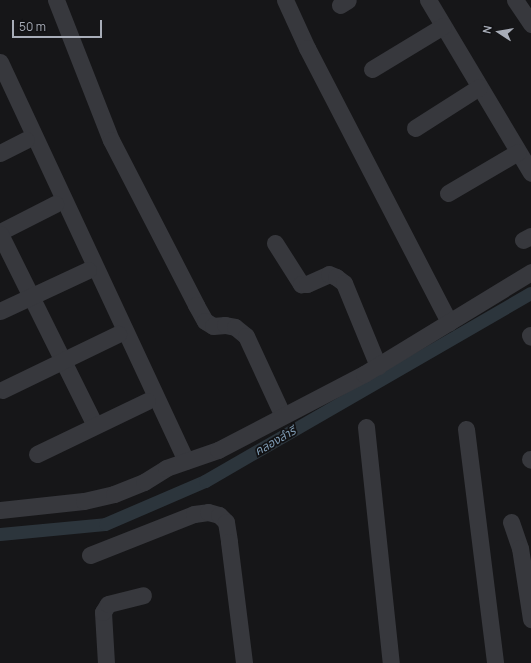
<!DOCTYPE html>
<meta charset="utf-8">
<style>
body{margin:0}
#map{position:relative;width:531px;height:663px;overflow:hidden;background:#161618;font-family:Manrope,"Noto Sans Thai",sans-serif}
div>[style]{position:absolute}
.canal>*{height:13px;margin:-6.5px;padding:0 6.5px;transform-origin:6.5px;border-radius:6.5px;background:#2c353c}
.minor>*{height:17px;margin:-8.5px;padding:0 8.5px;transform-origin:8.5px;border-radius:8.5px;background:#37383d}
span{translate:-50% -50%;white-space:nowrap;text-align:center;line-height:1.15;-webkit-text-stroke:3.5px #111113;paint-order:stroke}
.water-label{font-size:12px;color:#7f9bb3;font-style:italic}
.north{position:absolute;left:479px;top:12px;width:40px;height:40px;-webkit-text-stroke:3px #111113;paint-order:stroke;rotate:282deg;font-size:11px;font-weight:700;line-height:16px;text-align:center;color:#a8adb8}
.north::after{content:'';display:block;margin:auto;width:14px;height:18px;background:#a8adb8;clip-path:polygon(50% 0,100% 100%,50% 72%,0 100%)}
.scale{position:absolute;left:12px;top:20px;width:90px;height:18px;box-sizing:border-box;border:2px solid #a8adb8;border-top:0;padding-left:5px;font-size:12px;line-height:14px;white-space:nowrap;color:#a8adb8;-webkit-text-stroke:3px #111113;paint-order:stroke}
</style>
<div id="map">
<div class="canal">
<div style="left:0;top:534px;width:105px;rotate:-5.4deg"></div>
<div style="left:105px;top:524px;width:109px;rotate:-23.3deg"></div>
<div style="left:205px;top:481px;width:376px;rotate:-30deg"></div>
</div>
<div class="minor">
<div style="left:56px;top:0;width:150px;rotate:68.6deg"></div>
<div style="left:111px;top:140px;width:186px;rotate:62.7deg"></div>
<div style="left:196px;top:305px;width:18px;rotate:61deg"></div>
<div style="left:205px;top:321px;width:9px;rotate:32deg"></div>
<div style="left:213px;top:326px;width:12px;rotate:-5deg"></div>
<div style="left:225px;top:325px;width:10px;rotate:11deg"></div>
<div style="left:235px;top:327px;width:14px;rotate:39deg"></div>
<div style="left:246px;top:336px;width:88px;rotate:65.2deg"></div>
<div style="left:285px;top:0;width:53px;rotate:65.4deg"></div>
<div style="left:307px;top:48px;width:309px;rotate:62.6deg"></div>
<div style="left:428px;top:0;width:201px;rotate:59.2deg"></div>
<div style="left:515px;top:0;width:29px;rotate:56deg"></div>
<div style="left:340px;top:5px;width:9px;rotate:-32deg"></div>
<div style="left:0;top:62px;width:440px;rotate:65deg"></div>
<div style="left:372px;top:69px;width:83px;rotate:-31.2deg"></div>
<div style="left:415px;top:128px;width:76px;rotate:-32.6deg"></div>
<div style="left:0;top:153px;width:29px;rotate:-27deg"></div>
<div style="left:448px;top:193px;width:81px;rotate:-30.4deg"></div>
<div style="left:0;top:232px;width:62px;rotate:-27deg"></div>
<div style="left:0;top:234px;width:213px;rotate:63.6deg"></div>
<div style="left:523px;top:240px;width:9px;rotate:-27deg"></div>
<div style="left:275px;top:243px;width:49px;rotate:57.6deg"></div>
<div style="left:301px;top:284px;width:6px"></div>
<div style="left:307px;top:284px;width:24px;rotate:-24deg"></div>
<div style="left:329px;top:274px;width:8px;rotate:23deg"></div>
<div style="left:336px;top:277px;width:10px;rotate:37deg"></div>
<div style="left:344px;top:283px;width:90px;rotate:67.7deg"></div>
<div style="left:0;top:311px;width:97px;rotate:-25deg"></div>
<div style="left:530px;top:335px;width:2px;rotate:63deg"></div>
<div style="left:2px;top:390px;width:129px;rotate:-25.8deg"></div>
<div style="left:366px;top:427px;width:237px;rotate:84deg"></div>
<div style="left:466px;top:429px;width:236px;rotate:82.9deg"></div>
<div style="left:37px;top:454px;width:122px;rotate:-25.7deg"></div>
<div style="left:530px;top:459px;width:1px;rotate:45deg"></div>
<div style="left:0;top:510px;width:84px;rotate:-6.1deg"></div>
<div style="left:84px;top:501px;width:31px;rotate:-13deg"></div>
<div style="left:114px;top:494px;width:32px;rotate:-22deg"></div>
<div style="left:144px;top:482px;width:26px;rotate:-32deg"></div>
<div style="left:166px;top:468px;width:55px;rotate:-19.1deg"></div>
<div style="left:218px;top:450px;width:165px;rotate:-27.5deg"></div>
<div style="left:364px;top:374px;width:196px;rotate:-31.4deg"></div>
<div style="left:511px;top:522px;width:28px;rotate:71deg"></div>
<div style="left:520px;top:548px;width:72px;rotate:81.2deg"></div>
<div style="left:90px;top:555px;width:112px;rotate:-21.5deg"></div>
<div style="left:194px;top:514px;width:14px;rotate:-8deg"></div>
<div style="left:208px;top:512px;width:11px;rotate:15deg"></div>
<div style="left:219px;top:515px;width:10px;rotate:45deg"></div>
<div style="left:226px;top:522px;width:20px;rotate:81deg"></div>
<div style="left:229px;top:542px;width:122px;rotate:82.9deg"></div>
<div style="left:106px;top:663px;width:51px;rotate:-93.4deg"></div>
<div style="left:103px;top:612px;width:9px;rotate:-58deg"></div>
<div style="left:108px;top:604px;width:36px;rotate:-14deg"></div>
</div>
<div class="water-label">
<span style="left:275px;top:441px;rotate:-30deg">คลองลำรี</span>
</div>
<div class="north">N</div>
<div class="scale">50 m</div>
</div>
